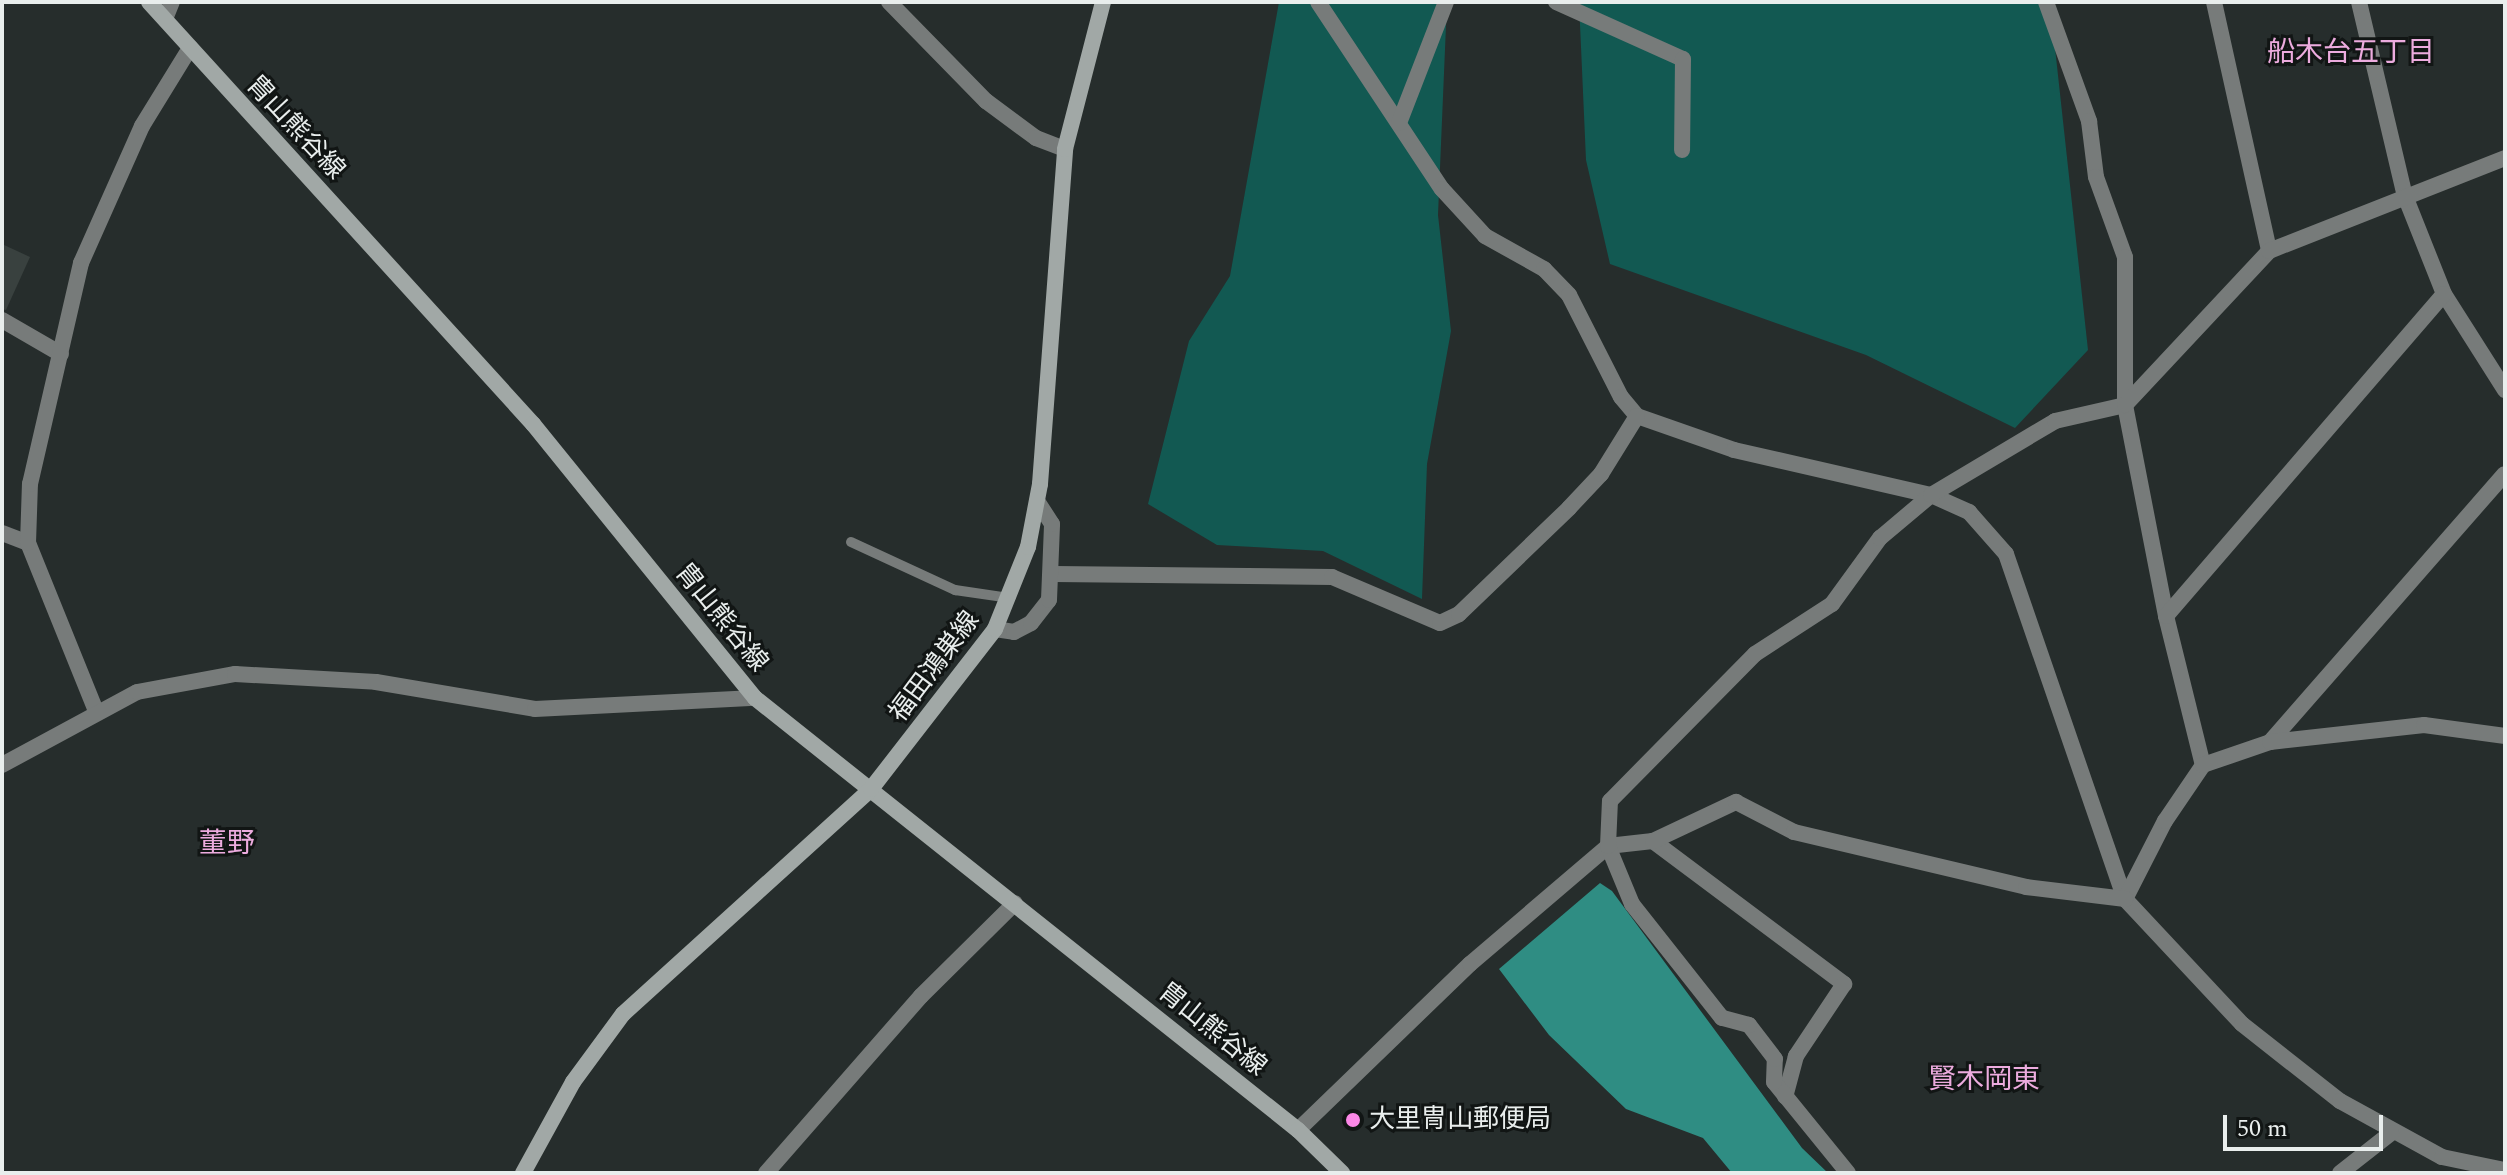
<!DOCTYPE html>
<meta charset="utf-8">
<style>
body{margin:0}
#map{position:relative;width:2507px;height:1175px;overflow:hidden;background:#262d2c;font-family:Spectral,"Noto Sans JP",serif}
div>[style]{position:absolute}
.green>*{inset:0;background:#125952}
.water>*{inset:0;background:#2f8d83}
.building>*{inset:0;background:#39413f}
.service>*{height:10px;margin:-5px;padding:0 5px;transform-origin:5px;border-radius:5px;background:#777b7a}
.minor>*{height:16px;margin:-8px;padding:0 8px;transform-origin:8px;border-radius:8px;background:#777b7a}
.secondary>*{height:16px;margin:-8px;padding:0 8px;transform-origin:8px;border-radius:8px;background:#a1a8a6}
.dots>*{width:22px;height:22px;translate:-50% -50%;box-sizing:border-box;border:4px solid #111514;border-radius:50%}
span{translate:-50% -50%;white-space:nowrap;text-align:center;line-height:1.15;-webkit-text-stroke:6px #111514;paint-order:stroke}
.street-label{font-size:26px;color:#e9eeed}
.poi-label{font-size:26px;color:#e9eeed}
.left{translate:0 -50%;text-align:left}
.neighbourhood-label{font-size:28px;color:#ecabde}
.frame{position:absolute;inset:0;border:4px solid #e9eeed;pointer-events:none}
.scale{position:absolute;left:2223px;top:1115px;width:160px;height:36px;box-sizing:border-box;border:4px solid #e9eeed;border-top:0;padding-left:10px;font-size:24px;line-height:28px;white-space:nowrap;color:#e9eeed;-webkit-text-stroke:6px #111514;paint-order:stroke}
</style>
<div id="map">
<div class="green">
<div style="clip-path:polygon(1279px 2px,1447px 2px,1438px 215px,1451px 331px,1427px 464px,1422px 599px,1323px 551px,1217px 545px,1148px 504px,1189px 341px,1230px 276px)"></div>
<div style="clip-path:polygon(1579px 2px,2050px 2px,2088px 350px,2015px 428px,1866px 355px,1610px 264px,1586px 160px)"></div>
</div>
<div class="water">
<div style="clip-path:polygon(1600px 883px,1612px 891px,1802px 1148px,1828px 1173px,1732px 1173px,1703px 1138px,1626px 1109px,1549px 1035px,1499px 969px)"></div>
</div>
<div class="building">
<div style="clip-path:polygon(2px 244px,30px 257px,6px 310px,2px 309px)"></div>
</div>
<div class="service">
<div style="left:851px;top:542px;width:115px;rotate:24.8deg"></div>
<div style="left:955px;top:590px;width:56px;rotate:8.3deg"></div>
</div>
<div class="minor">
<div style="left:889px;top:2px;width:139px;rotate:45.6deg"></div>
<div style="left:986px;top:101px;width:62px;rotate:36.5deg"></div>
<div style="left:1036px;top:138px;width:31px;rotate:21deg"></div>
<div style="left:1318px;top:2px;width:224px;rotate:56.5deg"></div>
<div style="left:1442px;top:189px;width:64px;rotate:47.5deg"></div>
<div style="left:1485px;top:236px;width:68px;rotate:29.2deg"></div>
<div style="left:1544px;top:269px;width:36px;rotate:46deg"></div>
<div style="left:1569px;top:295px;width:114px;rotate:63deg"></div>
<div style="left:1621px;top:397px;width:25px;rotate:50deg"></div>
<div style="left:1637px;top:416px;width:103px;rotate:19.3deg"></div>
<div style="left:1734px;top:450px;width:202px;rotate:12.9deg"></div>
<div style="left:1931px;top:495px;width:42px;rotate:24.1deg"></div>
<div style="left:1969px;top:512px;width:56px;rotate:48.6deg"></div>
<div style="left:2006px;top:554px;width:365px;rotate:71deg"></div>
<div style="left:2125px;top:899px;width:171px;rotate:46.9deg"></div>
<div style="left:2242px;top:1024px;width:125px;rotate:38.2deg"></div>
<div style="left:2340px;top:1101px;width:116px;rotate:28.8deg"></div>
<div style="left:2442px;top:1157px;width:64px;rotate:11.7deg"></div>
<div style="left:1556px;top:2px;width:139px;rotate:24.2deg"></div>
<div style="left:1683px;top:59px;width:91px;rotate:90.6deg"></div>
<div style="left:2046px;top:2px;width:127px;rotate:70.1deg"></div>
<div style="left:2089px;top:121px;width:56px;rotate:82.9deg"></div>
<div style="left:2096px;top:177px;width:85px;rotate:70.1deg"></div>
<div style="left:2125px;top:257px;width:148px;rotate:90deg"></div>
<div style="left:2125px;top:405px;width:215px;rotate:79deg"></div>
<div style="left:2166px;top:616px;width:154px;rotate:76.1deg"></div>
<div style="left:2214px;top:2px;width:255px;rotate:77.5deg"></div>
<div style="left:2359px;top:2px;width:199px;rotate:76.7deg"></div>
<div style="left:2405px;top:196px;width:105px;rotate:68.3deg"></div>
<div style="left:2444px;top:294px;width:114px;rotate:57.6deg"></div>
<div style="left:165px;top:19px;width:18px;rotate:-68deg"></div>
<div style="left:1399px;top:123px;width:130px;rotate:-68.8deg"></div>
<div style="left:2px;top:320px;width:68px;rotate:30deg"></div>
<div style="left:2px;top:533px;width:28px;rotate:21deg"></div>
<div style="left:1054px;top:574px;width:278px;rotate:0.6deg"></div>
<div style="left:1332px;top:577px;width:117px;rotate:23.1deg"></div>
<div style="left:1440px;top:623px;width:21px;rotate:-25deg"></div>
<div style="left:1459px;top:614px;width:153px;rotate:-43.9deg"></div>
<div style="left:1569px;top:508px;width:47px;rotate:-46.7deg"></div>
<div style="left:1601px;top:474px;width:68px;rotate:-58.2deg"></div>
<div style="left:2166px;top:616px;width:425px;rotate:-49.2deg"></div>
<div style="left:995px;top:629px;width:19px;rotate:9deg"></div>
<div style="left:1014px;top:632px;width:19px;rotate:-28deg"></div>
<div style="left:1031px;top:623px;width:29px;rotate:-52deg"></div>
<div style="left:1049px;top:600px;width:76px;rotate:-87.7deg"></div>
<div style="left:1052px;top:524px;width:27px;rotate:-123deg"></div>
<div style="left:96px;top:711px;width:181px;rotate:-112deg"></div>
<div style="left:28px;top:543px;width:59px;rotate:-88.1deg"></div>
<div style="left:30px;top:484px;width:227px;rotate:-77deg"></div>
<div style="left:81px;top:263px;width:150px;rotate:-66deg"></div>
<div style="left:142px;top:126px;width:92px;rotate:-58.4deg"></div>
<div style="left:2270px;top:742px;width:356px;rotate:-48.8deg"></div>
<div style="left:2px;top:765px;width:153px;rotate:-28.4deg"></div>
<div style="left:137px;top:692px;width:100px;rotate:-10.4deg"></div>
<div style="left:235px;top:674px;width:141px;rotate:3.2deg"></div>
<div style="left:376px;top:682px;width:161px;rotate:9.6deg"></div>
<div style="left:535px;top:709px;width:220px;rotate:-2.9deg"></div>
<div style="left:1653px;top:841px;width:239px;rotate:36.8deg"></div>
<div style="left:1844px;top:984px;width:87px;rotate:123.7deg"></div>
<div style="left:1796px;top:1056px;width:42px;rotate:105deg"></div>
<div style="left:2125px;top:899px;width:88px;rotate:-62.9deg"></div>
<div style="left:2165px;top:821px;width:68px;rotate:-55.8deg"></div>
<div style="left:2203px;top:765px;width:71px;rotate:-18.9deg"></div>
<div style="left:2270px;top:742px;width:155px;rotate:-6.3deg"></div>
<div style="left:2424px;top:725px;width:82px;rotate:7.7deg"></div>
<div style="left:1298px;top:1130px;width:239px;rotate:-44deg"></div>
<div style="left:1470px;top:964px;width:182px;rotate:-40.5deg"></div>
<div style="left:1608px;top:846px;width:45px;rotate:-6.3deg"></div>
<div style="left:1653px;top:841px;width:92px;rotate:-25.2deg"></div>
<div style="left:1736px;top:802px;width:65px;rotate:27.3deg"></div>
<div style="left:1794px;top:832px;width:238px;rotate:13.3deg"></div>
<div style="left:2026px;top:887px;width:100px;rotate:6.9deg"></div>
<div style="left:766px;top:1173px;width:235px;rotate:-48.8deg"></div>
<div style="left:921px;top:996px;width:132px;rotate:-44.7deg"></div>
<div style="left:1848px;top:1173px;width:117px;rotate:-129.1deg"></div>
<div style="left:1774px;top:1082px;width:23px;rotate:-88deg"></div>
<div style="left:1775px;top:1059px;width:43px;rotate:-127.4deg"></div>
<div style="left:1749px;top:1025px;width:28px;rotate:-165deg"></div>
<div style="left:1722px;top:1018px;width:145px;rotate:-128.3deg"></div>
<div style="left:1632px;top:904px;width:63px;rotate:-112.5deg"></div>
<div style="left:1608px;top:846px;width:45px;rotate:-87.5deg"></div>
<div style="left:1610px;top:801px;width:206px;rotate:-45.4deg"></div>
<div style="left:1755px;top:654px;width:92px;rotate:-33deg"></div>
<div style="left:1832px;top:604px;width:82px;rotate:-54deg"></div>
<div style="left:1880px;top:538px;width:67px;rotate:-40.1deg"></div>
<div style="left:1931px;top:495px;width:144px;rotate:-30.8deg"></div>
<div style="left:2055px;top:421px;width:72px;rotate:-12.9deg"></div>
<div style="left:2125px;top:405px;width:211px;rotate:-46.9deg"></div>
<div style="left:2269px;top:251px;width:254px;rotate:-21.5deg"></div>
<div style="left:2340px;top:1173px;width:65px;rotate:-38.1deg"></div>
</div>
<div class="secondary">
<div style="left:149px;top:2px;width:571px;rotate:47.7deg"></div>
<div style="left:533px;top:424px;width:353px;rotate:51deg"></div>
<div style="left:755px;top:698px;width:694px;rotate:38.51deg"></div>
<div style="left:1298px;top:1130px;width:62px;rotate:44.3deg"></div>
<div style="left:523px;top:1173px;width:104px;rotate:-61.2deg"></div>
<div style="left:573px;top:1082px;width:84px;rotate:-53.7deg"></div>
<div style="left:623px;top:1014px;width:335px;rotate:-42.2deg"></div>
<div style="left:871px;top:789px;width:202px;rotate:-52.2deg"></div>
<div style="left:995px;top:629px;width:88px;rotate:-68.1deg"></div>
<div style="left:1028px;top:547px;width:64px;rotate:-79.2deg"></div>
<div style="left:1040px;top:484px;width:336px;rotate:-85.7deg"></div>
<div style="left:1065px;top:149px;width:152px;rotate:-75.5deg"></div>
</div>
<div class="dots">
<div style="left:1353px;top:1120px;background:#fb87e6"></div>
</div>
<div class="street-label">
<span style="left:295px;top:128px;rotate:47deg">胄山熊谷線</span>
<span style="left:721px;top:618px;rotate:51deg">胄山熊谷線</span>
<span style="left:935px;top:667px;rotate:-53deg">福田鴻巣線</span>
<span style="left:1212px;top:1030px;rotate:39deg">胄山熊谷線</span>
</div>
<div class="poi-label">
<span class="left" style="left:1369px;top:1120px">大里冑山郵便局</span>
</div>
<div class="neighbourhood-label">
<span style="left:2351px;top:53px">船木台五丁目</span>
<span style="left:227px;top:844px">董野</span>
<span style="left:1984px;top:1080px">賢木岡東</span>
</div>
<div class="frame"></div>
<div class="scale">50 m</div>
</div>
